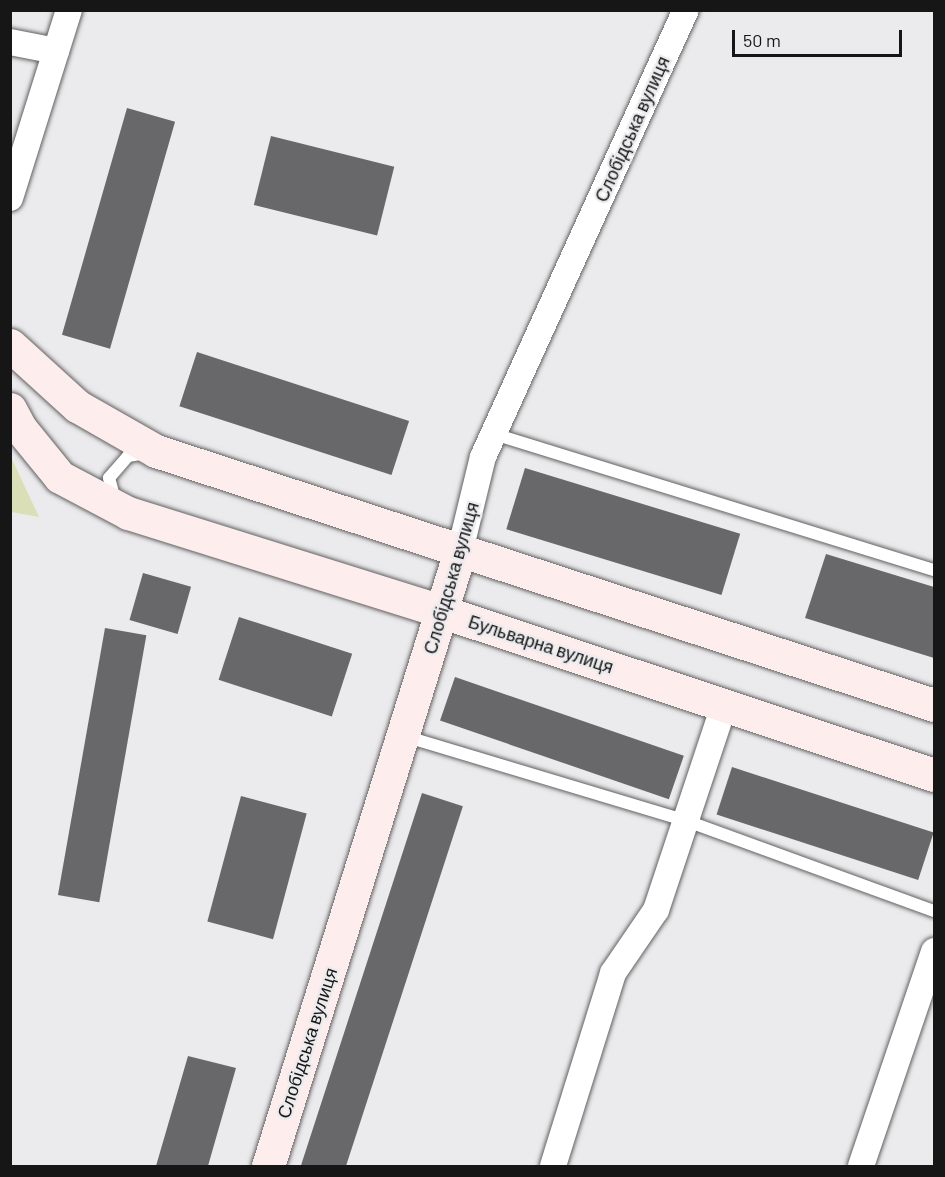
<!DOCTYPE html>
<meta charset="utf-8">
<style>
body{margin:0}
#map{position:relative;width:945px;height:1177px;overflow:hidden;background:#ebebed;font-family:Barlow,sans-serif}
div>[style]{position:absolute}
.green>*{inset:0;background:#dbdfb7}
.building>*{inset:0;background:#68686a;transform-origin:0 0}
.roads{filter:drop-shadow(0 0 2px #616162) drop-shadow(0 0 2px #616162)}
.service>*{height:12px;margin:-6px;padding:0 6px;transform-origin:6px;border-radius:6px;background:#fff}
.minor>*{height:26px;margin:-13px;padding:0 13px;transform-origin:13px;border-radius:13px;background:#fff}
.secondary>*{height:33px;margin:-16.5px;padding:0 16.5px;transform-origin:16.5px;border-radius:16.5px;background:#feeded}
span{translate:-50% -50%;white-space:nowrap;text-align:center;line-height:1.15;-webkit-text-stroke:4.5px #ebebed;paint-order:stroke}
.street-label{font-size:18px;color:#161617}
.frame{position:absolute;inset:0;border:12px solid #161617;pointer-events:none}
.scale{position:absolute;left:732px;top:30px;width:170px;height:27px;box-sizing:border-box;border:3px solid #161617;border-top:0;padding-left:8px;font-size:18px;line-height:21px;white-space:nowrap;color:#161617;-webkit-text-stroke:4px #ebebed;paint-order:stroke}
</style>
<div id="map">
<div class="green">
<div style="clip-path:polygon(10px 457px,11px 457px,39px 517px,11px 512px)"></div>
</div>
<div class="building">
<div style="left:127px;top:108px;width:50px;height:236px;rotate:16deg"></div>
<div style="left:271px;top:136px;width:127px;height:71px;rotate:14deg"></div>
<div style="left:197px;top:352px;width:223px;height:57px;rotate:18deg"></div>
<div style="left:525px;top:468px;width:225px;height:64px;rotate:17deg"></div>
<div style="clip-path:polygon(826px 554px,934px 587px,934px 658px,805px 618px)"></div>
<div style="left:143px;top:573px;width:50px;height:49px;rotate:16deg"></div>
<div style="left:239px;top:617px;width:119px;height:66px;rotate:18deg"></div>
<div style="left:105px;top:628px;width:42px;height:271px;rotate:10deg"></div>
<div style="left:455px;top:677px;width:242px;height:46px;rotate:19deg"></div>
<div style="left:732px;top:767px;width:212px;height:50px;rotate:18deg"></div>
<div style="left:422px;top:793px;width:43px;height:391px;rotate:18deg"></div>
<div style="left:241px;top:796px;width:68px;height:130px;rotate:15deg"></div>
<div style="clip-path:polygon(188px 1056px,236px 1068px,208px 1166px,156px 1166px)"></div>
</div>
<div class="roads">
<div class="service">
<div style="left:494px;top:434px;width:461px;rotate:17.2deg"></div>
<div style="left:115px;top:500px;width:23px;rotate:-105deg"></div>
<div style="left:109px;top:478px;width:29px;rotate:-49deg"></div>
<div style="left:128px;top:456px;width:18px;rotate:-9deg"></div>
<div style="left:404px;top:736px;width:292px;rotate:16.7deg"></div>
<div style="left:684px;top:820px;width:266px;rotate:20deg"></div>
</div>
<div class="minor">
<div style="left:10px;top:42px;width:47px;rotate:11.1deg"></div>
<div style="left:10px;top:198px;width:197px;rotate:-72.6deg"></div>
<div style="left:460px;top:551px;width:97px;rotate:-76.3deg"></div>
<div style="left:483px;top:457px;width:491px;rotate:-65.6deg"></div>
<div style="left:553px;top:1166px;width:202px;rotate:-72.7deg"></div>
<div style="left:613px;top:973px;width:76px;rotate:-55.7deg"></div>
<div style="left:656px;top:910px;width:216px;rotate:-71.6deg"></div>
<div style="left:861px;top:1166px;width:227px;rotate:-71.2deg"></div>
</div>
<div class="secondary">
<div style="left:10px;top:345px;width:91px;rotate:42.3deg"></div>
<div style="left:77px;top:406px;width:91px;rotate:29.7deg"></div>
<div style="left:156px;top:451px;width:818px;rotate:18.08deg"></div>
<div style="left:10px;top:409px;width:21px;rotate:62deg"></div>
<div style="left:20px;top:428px;width:63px;rotate:50.8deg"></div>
<div style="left:60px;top:477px;width:77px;rotate:27.9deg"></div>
<div style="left:128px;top:513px;width:330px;rotate:17.4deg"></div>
<div style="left:443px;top:612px;width:517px;rotate:18.36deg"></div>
<div style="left:268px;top:1166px;width:644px;rotate:-72.66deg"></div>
</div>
</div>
<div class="street-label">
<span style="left:632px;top:129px;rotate:-66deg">Слобідська вулиця</span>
<span style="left:451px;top:578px;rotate:-74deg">Слобідська вулиця</span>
<span style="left:541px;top:644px;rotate:18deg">Бульварна вулиця</span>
<span style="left:307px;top:1043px;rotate:-72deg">Слобідська вулиця</span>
</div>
<div class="frame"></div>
<div class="scale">50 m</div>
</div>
